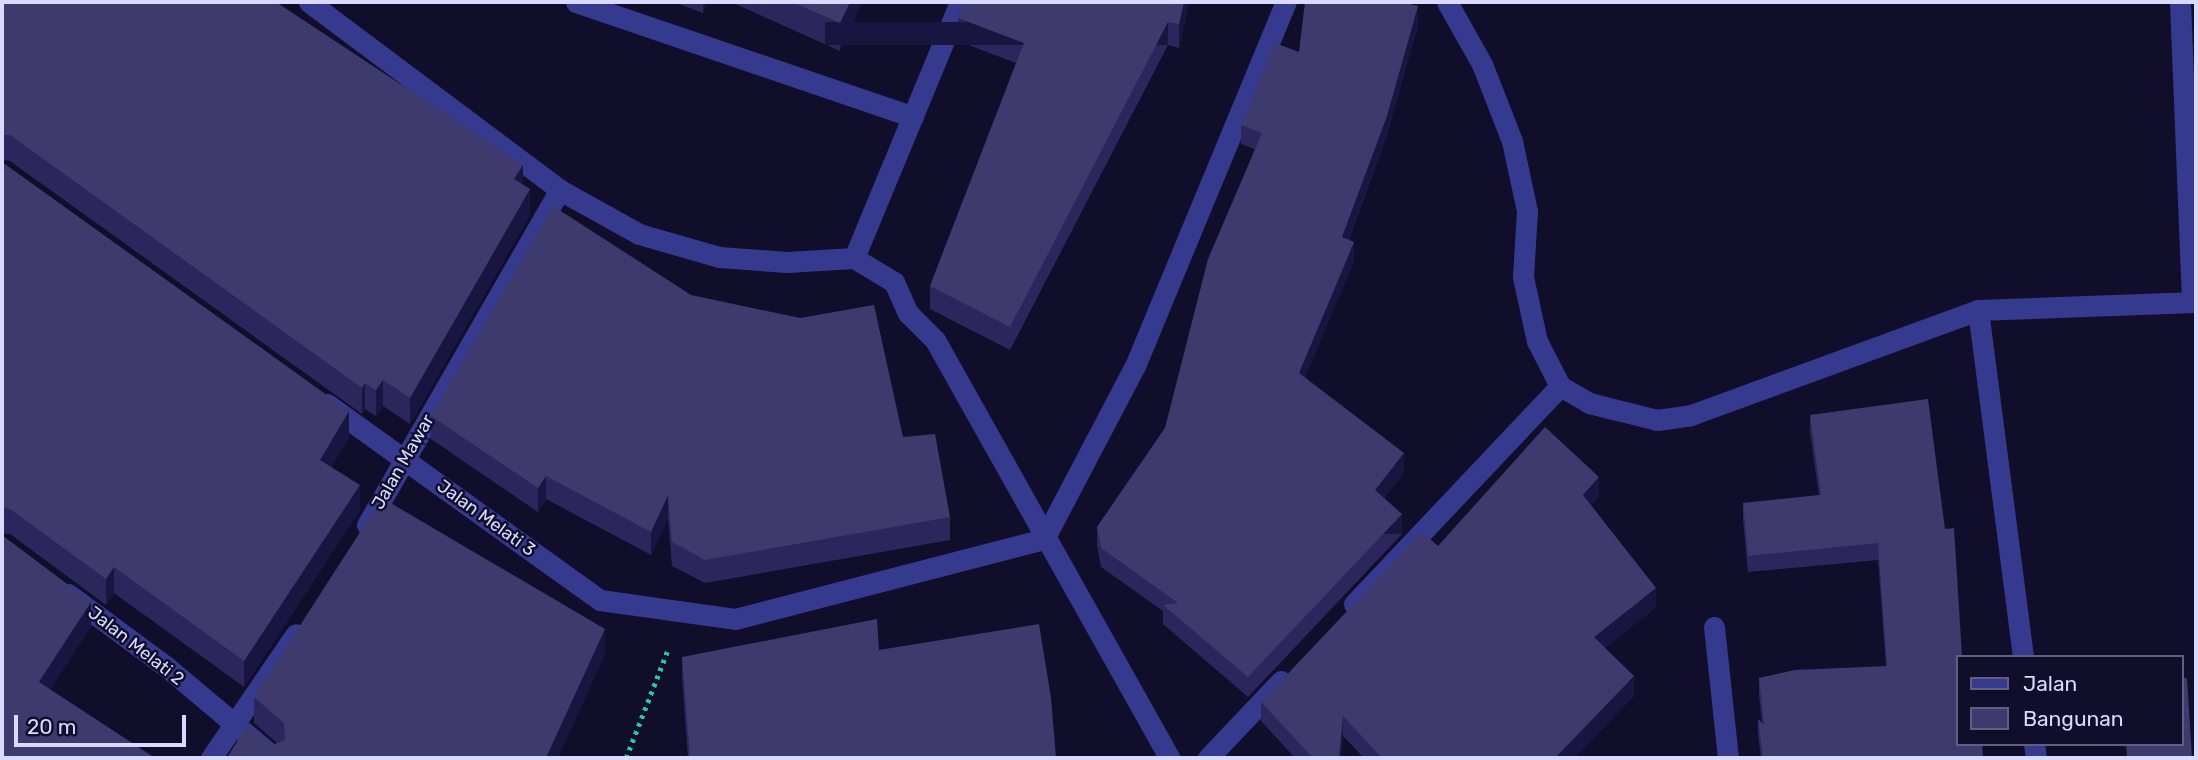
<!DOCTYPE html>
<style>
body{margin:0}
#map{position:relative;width:2198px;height:760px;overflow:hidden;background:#110e2c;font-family:Rubik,sans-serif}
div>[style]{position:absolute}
.path>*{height:4.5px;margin-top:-2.25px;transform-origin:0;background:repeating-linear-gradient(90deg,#24c8ae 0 3.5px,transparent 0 8.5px)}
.minor>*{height:21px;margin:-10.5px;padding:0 10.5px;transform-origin:10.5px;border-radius:10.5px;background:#353a8f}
.wall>*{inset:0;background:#2b265b}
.shaded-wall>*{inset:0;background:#191541;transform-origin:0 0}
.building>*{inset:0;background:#3e3a6d}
span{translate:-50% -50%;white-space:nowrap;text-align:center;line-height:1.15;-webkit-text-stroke:5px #110e2c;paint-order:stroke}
.street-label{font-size:18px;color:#dad9ff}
.frame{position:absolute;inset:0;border:4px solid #dad9ff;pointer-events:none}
.legend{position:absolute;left:1956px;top:655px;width:228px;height:91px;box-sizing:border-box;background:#110e2c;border:2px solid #615f80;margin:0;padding:9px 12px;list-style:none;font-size:21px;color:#dad9ff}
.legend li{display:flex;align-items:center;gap:14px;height:35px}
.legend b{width:35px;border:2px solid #615f80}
.scale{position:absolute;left:14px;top:715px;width:172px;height:32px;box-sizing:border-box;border:4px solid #dad9ff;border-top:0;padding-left:9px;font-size:21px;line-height:24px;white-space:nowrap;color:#dad9ff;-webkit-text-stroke:5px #110e2c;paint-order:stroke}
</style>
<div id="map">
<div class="path">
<div style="left:626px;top:758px;width:114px;rotate:-68.9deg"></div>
</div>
<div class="minor">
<div style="left:309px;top:2px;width:314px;rotate:36.8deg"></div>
<div style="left:560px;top:190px;width:90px;rotate:29.1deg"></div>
<div style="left:639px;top:234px;width:83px;rotate:16deg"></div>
<div style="left:719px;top:257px;width:68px;rotate:4.2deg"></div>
<div style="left:787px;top:262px;width:67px;rotate:-3.4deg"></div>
<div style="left:576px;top:2px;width:356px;rotate:18.8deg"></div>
<div style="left:960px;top:2px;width:277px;rotate:112.5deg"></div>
<div style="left:854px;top:258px;width:47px;rotate:31deg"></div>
<div style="left:894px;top:282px;width:34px;rotate:66deg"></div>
<div style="left:908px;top:313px;width:38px;rotate:45deg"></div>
<div style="left:935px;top:340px;width:480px;rotate:60.7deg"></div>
<div style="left:1447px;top:2px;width:71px;rotate:60.6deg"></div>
<div style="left:1482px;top:64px;width:83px;rotate:68.7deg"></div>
<div style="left:1512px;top:141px;width:72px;rotate:77.9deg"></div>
<div style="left:1527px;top:211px;width:66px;rotate:93.5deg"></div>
<div style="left:1523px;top:277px;width:66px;rotate:77.7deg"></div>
<div style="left:1537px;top:341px;width:51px;rotate:62.9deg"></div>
<div style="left:1560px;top:386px;width:34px;rotate:30deg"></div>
<div style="left:1589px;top:403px;width:70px;rotate:14deg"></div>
<div style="left:1657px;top:420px;width:34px;rotate:-8deg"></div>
<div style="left:1691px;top:415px;width:306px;rotate:-20.1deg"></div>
<div style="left:1978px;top:310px;width:218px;rotate:-2.1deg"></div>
<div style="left:2180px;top:2px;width:300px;rotate:87.7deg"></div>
<div style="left:1978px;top:310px;width:350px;rotate:82.6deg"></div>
<div style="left:327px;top:404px;width:336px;rotate:35.7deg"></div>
<div style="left:600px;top:600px;width:136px;rotate:8deg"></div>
<div style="left:735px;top:619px;width:319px;rotate:-14.5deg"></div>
<div style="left:1044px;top:539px;width:195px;rotate:-62.3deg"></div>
<div style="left:1135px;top:366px;width:394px;rotate:-67.5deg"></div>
<div style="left:367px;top:525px;width:387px;rotate:-60.1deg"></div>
<div style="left:68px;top:594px;width:124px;rotate:36.5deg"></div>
<div style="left:168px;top:668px;width:140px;rotate:40.1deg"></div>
<div style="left:1354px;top:604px;width:300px;rotate:-46.6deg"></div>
<div style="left:1714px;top:627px;width:132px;rotate:83.9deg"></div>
<div style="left:2034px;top:744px;width:14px;rotate:82deg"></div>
<div style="left:211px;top:758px;width:150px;rotate:-55.6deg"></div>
<div style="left:1208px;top:758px;width:106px;rotate:-46.5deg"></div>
</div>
<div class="wall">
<div style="clip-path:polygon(2px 2px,523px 184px,530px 215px,410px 424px,383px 406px,376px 416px,365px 409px,362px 414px,10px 161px,2px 160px)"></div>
<div style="clip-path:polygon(674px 2px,708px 2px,703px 13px)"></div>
<div style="clip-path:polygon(731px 2px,862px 2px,840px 51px)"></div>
<div style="clip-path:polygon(965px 2px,1189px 2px,1179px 48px,1168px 45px,1010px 350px,930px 309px,930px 286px,1016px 63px,958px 41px,958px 18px)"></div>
<div style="clip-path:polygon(1418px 25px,1387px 135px,1349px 239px,1354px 261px,1305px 377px,1404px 472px,1384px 498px,1402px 534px,1248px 697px,1163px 624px,1163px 611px,1101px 567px,1097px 546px,1097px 527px,1165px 428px,1255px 149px,1241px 144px,1241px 125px)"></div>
<div style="clip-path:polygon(2px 162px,349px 437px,331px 467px,360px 510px,244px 687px,114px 593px,106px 605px,10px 534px,2px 534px)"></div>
<div style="clip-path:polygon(1810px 415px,1962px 656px,1983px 758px,1761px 758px,1758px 735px,1758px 719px,1762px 723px,1759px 695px,1759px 678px,1886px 666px,1878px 560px,1748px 572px,1743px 520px,1743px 503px,1819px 495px,1810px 432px)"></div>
<div style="clip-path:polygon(431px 416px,903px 437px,950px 517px,950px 540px,705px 583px,672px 566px,668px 518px,651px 555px,546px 499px,538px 512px,431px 439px)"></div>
<div style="clip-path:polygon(1599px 496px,1591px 505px,1656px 607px,1605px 648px,1634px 696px,1574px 758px,1364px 758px,1343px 736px,1341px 758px,1295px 758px,1261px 721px,1261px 702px,1438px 546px)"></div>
<div style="clip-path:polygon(879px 650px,1056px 758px,688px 758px,682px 678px,682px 657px)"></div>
<div style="clip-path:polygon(605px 655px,272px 745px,277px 743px,254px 723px,254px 697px)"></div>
</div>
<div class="shaded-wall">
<div style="clip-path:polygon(703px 2px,708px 2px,703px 13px)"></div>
<div style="clip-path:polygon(850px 2px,862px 2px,840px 51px,840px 23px)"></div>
<div style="clip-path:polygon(1184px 2px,1189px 2px,1179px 48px,1179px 24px)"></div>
<div style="clip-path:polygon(1418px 6px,1418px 25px,1387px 135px,1342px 256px,1342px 237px)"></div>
<div style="left:1168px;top:22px;width:23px;height:343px;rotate:90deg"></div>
<div style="clip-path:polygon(523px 165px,523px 191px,514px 179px)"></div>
<div style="clip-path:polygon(530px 189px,530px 215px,410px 424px,410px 398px)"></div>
<div style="clip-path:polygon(1354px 242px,1354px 261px,1299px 392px,1299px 373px)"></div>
<div style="clip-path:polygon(383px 380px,383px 406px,376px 416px,376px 390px)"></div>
<div style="clip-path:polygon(365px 383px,365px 409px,362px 414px,362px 388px)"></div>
<div style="clip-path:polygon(349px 411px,349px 437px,320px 486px,320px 460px)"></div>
<div style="clip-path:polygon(1404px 453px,1404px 472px,1375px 509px,1375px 490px)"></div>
<div style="clip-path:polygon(546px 476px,546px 499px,538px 512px,538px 488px)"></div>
<div style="clip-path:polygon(1599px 477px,1599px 496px,1583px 514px,1583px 495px)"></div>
<div style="clip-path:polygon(360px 485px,360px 510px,244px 687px,244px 661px)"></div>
<div style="clip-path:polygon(668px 495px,668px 518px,651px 555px,651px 532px)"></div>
<div style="left:1402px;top:514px;width:20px;height:224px;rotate:90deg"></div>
<div style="clip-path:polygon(114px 567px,114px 593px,106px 605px,106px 579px)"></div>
<div style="clip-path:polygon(1656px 588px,1656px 607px,1594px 657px,1594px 637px)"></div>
<div style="clip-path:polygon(91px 602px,91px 627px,39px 707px,39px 682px)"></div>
<div style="clip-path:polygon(605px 629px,605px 655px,558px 758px,546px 758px)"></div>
<div style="clip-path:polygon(1634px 676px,1634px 696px,1574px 758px,1555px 758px)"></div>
<div style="clip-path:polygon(1343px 716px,1343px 736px,1341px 758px,1339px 758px)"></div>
</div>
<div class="building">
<div style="clip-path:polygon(2px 2px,276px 2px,523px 165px,514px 179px,530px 189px,410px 398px,383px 380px,376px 390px,365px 383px,362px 388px,10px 135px,2px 135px)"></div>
<div style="clip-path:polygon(792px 2px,850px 2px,840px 23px)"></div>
<div style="clip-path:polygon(965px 2px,1184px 2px,1179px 24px,1168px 22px,1010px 327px,930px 286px,1024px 43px,958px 18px)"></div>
<div style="clip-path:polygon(1305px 2px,1402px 2px,1418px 6px,1387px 116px,1342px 237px,1354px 242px,1299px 373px,1404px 453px,1375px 490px,1402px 514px,1248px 677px,1163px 605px,1178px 603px,1101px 548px,1097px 527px,1165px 428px,1208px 259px,1262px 133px,1241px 125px,1275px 43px,1299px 52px)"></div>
<div style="clip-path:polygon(2px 162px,349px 411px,320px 460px,360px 485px,244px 661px,114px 567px,106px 579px,10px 509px,2px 508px)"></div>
<div style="clip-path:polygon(553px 206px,691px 295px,800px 318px,874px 305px,903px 437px,935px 434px,950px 517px,705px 560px,672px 542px,668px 495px,651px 532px,546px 476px,538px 488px,431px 416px)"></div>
<div style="clip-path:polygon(1928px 399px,1945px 529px,1954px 528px,1962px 656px,1974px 655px,1974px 657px,1958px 657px,1958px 744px,1982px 744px,1983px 758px,1763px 758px,1758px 719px,1764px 725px,1759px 678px,1795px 670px,1887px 666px,1878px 543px,1748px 556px,1743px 503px,1821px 495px,1810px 415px)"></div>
<div style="clip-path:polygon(1545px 427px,1599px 477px,1583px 495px,1656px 588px,1594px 637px,1634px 676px,1555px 758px,1382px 758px,1343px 716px,1339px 758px,1313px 758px,1261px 702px,1422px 532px,1438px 546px)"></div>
<div style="clip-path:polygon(382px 498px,605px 629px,546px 758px,227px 758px,247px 725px,272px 745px,285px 740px,284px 723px,254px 697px)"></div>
<div style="clip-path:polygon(2px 535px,91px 602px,39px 682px,155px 758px,2px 758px)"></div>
<div style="clip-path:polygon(877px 619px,879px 650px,1039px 624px,1051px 698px,1056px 758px,690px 758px,682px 657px)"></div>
<div style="clip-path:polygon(2182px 678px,2187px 678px,2192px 758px,2127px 758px,2126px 744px,2182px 744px)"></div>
</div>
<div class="street-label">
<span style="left:403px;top:462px;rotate:-60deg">Jalan Mawar</span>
<span style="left:486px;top:518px;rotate:36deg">Jalan Melati 3</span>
<span style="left:136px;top:646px;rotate:38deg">Jalan Melati 2</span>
</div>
<div class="frame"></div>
<ul class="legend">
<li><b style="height:9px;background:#353a8f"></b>Jalan</li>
<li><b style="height:19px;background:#3e3a6d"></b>Bangunan</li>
</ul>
<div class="scale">20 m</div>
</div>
